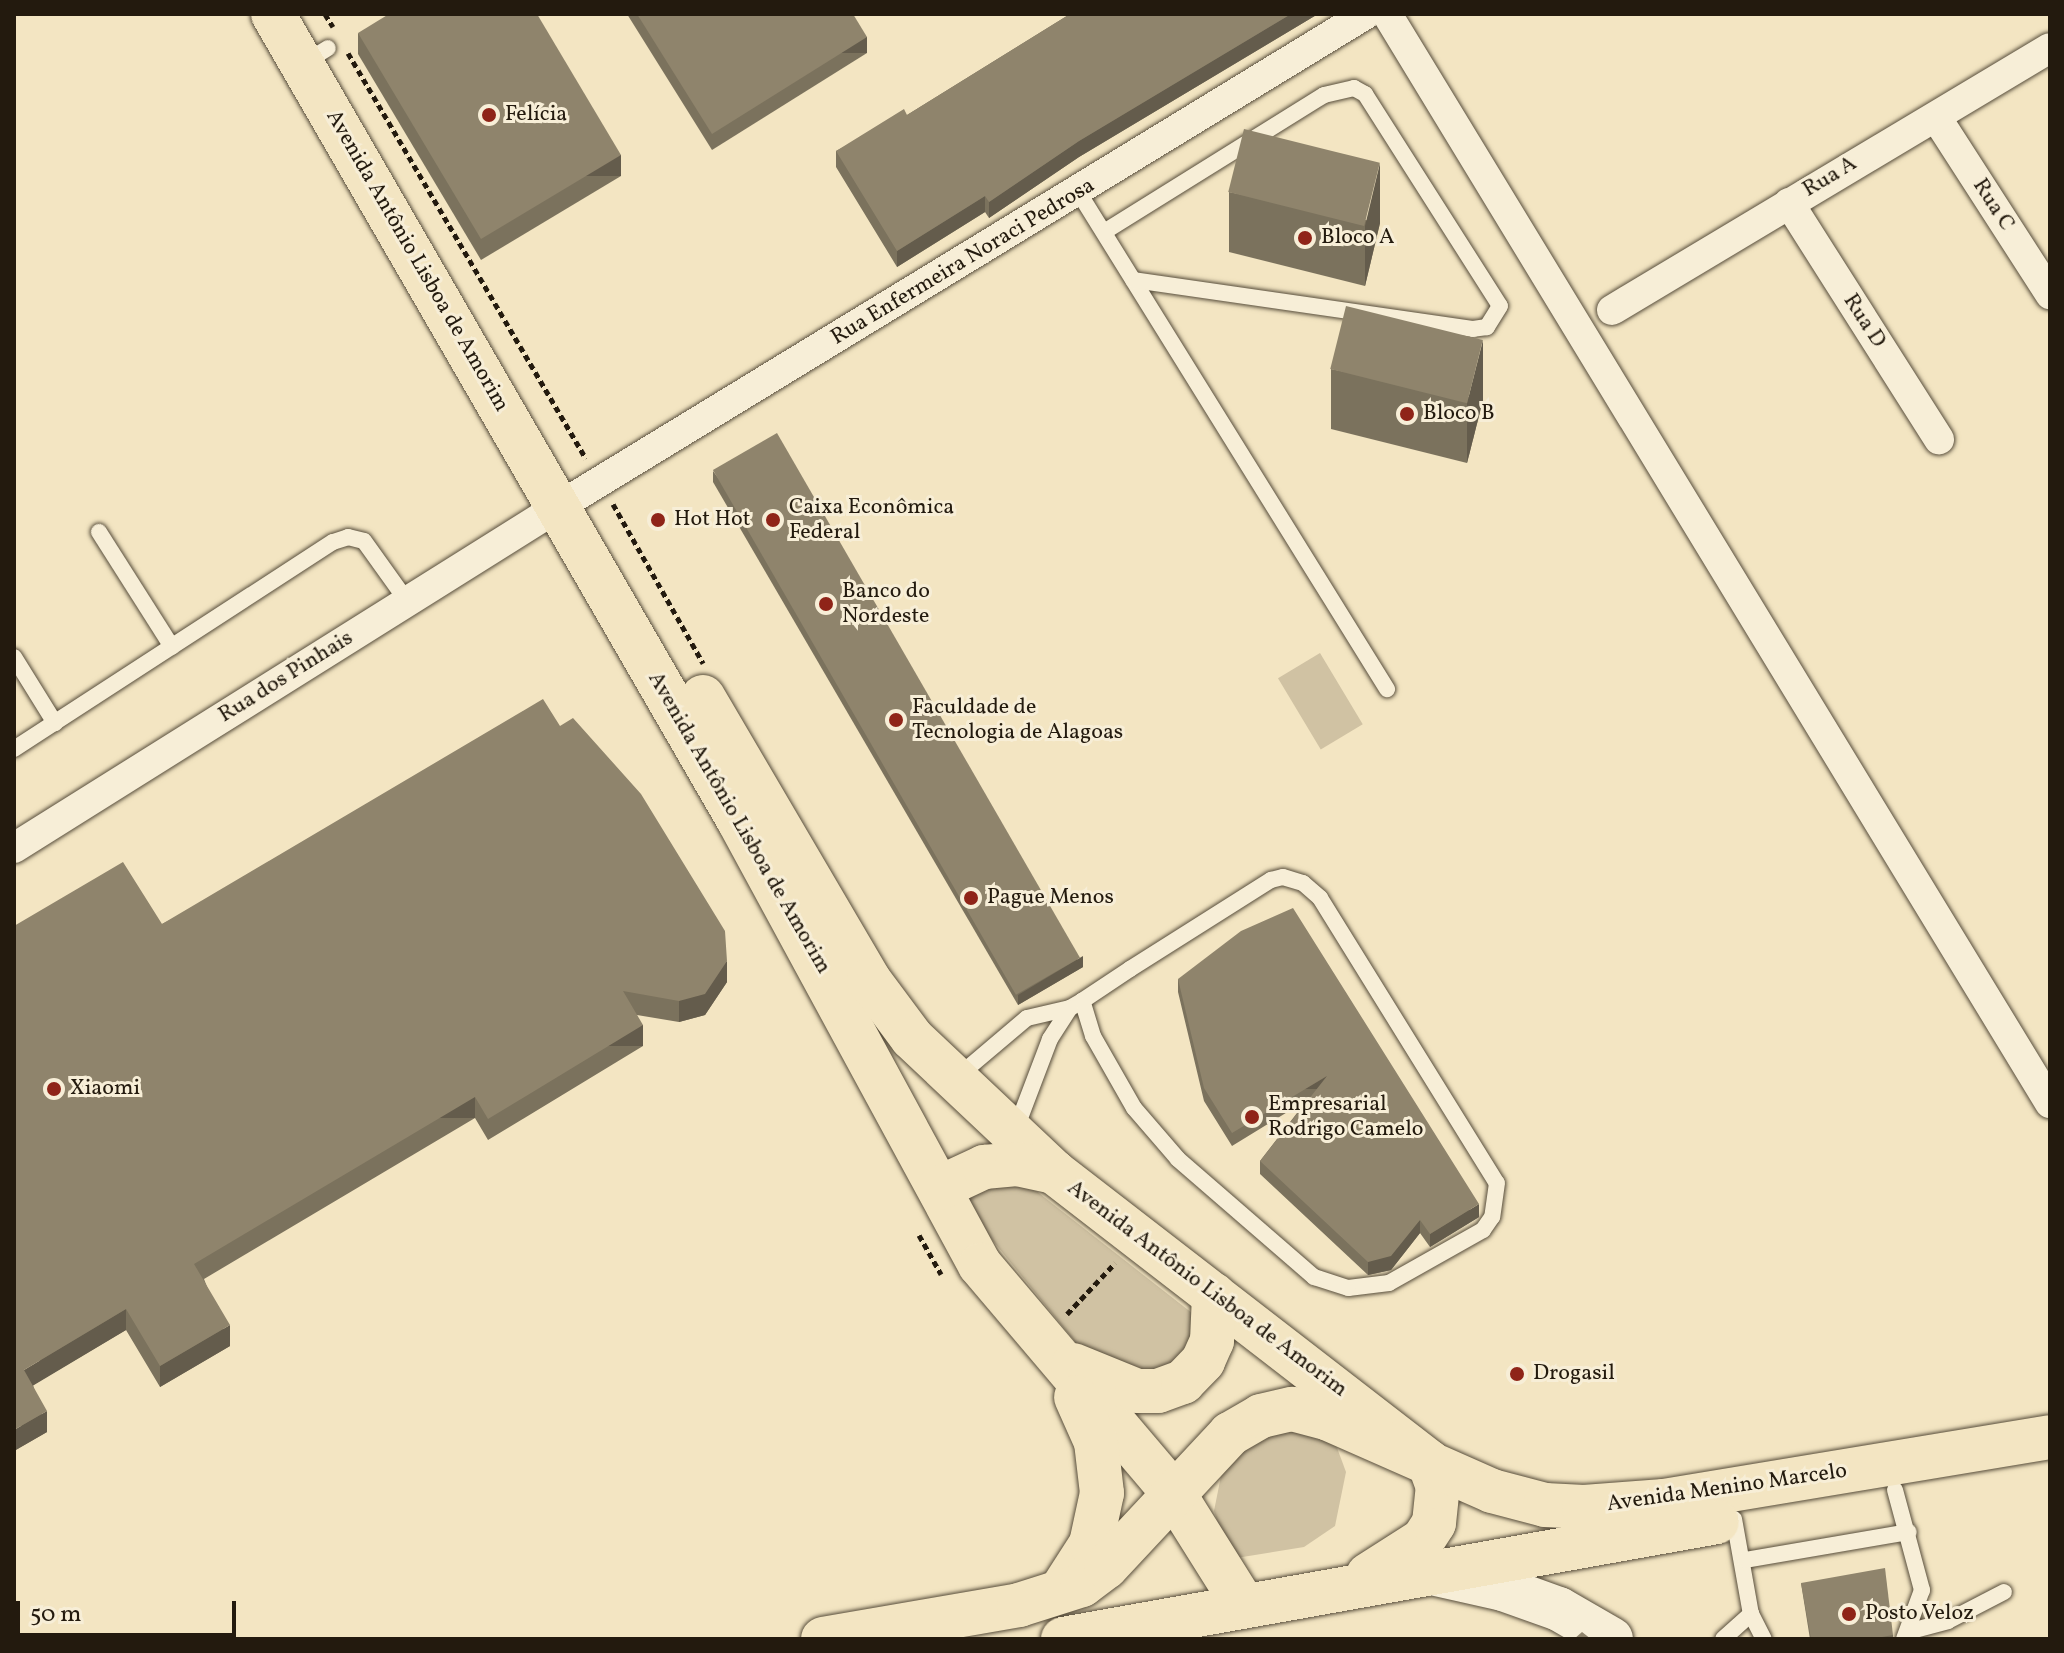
<!DOCTYPE html>
<meta charset="utf-8">
<style>
body{margin:0}
#map{position:relative;width:2064px;height:1653px;overflow:hidden;background:#f3e5c2;font-family:Vollkorn,serif}
div>[style]{position:absolute}
.green>*{inset:0;background:#d0c2a3;transform-origin:0 0}
.path>*{height:5px;margin-top:-2.5px;transform-origin:0;background:repeating-linear-gradient(90deg,#231a0e 0 6px,transparent 0 10px)}
.roads{filter:drop-shadow(0 0 2px #574d3b) drop-shadow(0 0 2px #574d3b)}
.lane>*{height:16px;margin:-8px;padding:0 8px;transform-origin:8px;border-radius:8px;background:#f7eed7}
.street>*{height:30px;margin:-15px;padding:0 15px;transform-origin:15px;border-radius:15px;background:#f7eed7}
.secondary>*{height:44px;margin:-22px;padding:0 22px;transform-origin:22px;border-radius:22px;background:#f7eed7}
.primary>*{height:44px;margin:-22px;padding:0 22px;transform-origin:22px;border-radius:22px;background:#f3e5c2}
.wall>*{inset:0;background:#7b725d}
.shaded-wall>*{inset:0;background:#645c4c;transform-origin:0 0}
.building>*{inset:0;background:#8f846c;transform-origin:0 0}
.dots>*{width:22px;height:22px;translate:-50% -50%;box-sizing:border-box;border:4px solid #f7eed7;border-radius:50%}
span{translate:-50% -50%;white-space:nowrap;text-align:center;line-height:1.15;-webkit-text-stroke:6px #f7eed7;paint-order:stroke}
.poi-label{font-size:22px;color:#231a0e}
.left{translate:0 -50%;text-align:left}
.street-label{font-size:22px;color:#231a0e}
.frame{position:absolute;inset:0;border:16px solid #231a0e;pointer-events:none}
.scale{position:absolute;left:16px;top:1601px;width:220px;height:36px;box-sizing:border-box;border:4px solid #231a0e;border-top:0;padding-left:10px;font-size:24px;line-height:28px;white-space:nowrap;color:#231a0e;-webkit-text-stroke:6px #f7eed7;paint-order:stroke}
</style>
<div id="map">
<div class="green">
<div style="left:1320px;top:653px;width:83px;height:49px;rotate:59deg"></div>
<div style="clip-path:polygon(1021px 1179px,1192px 1313px,1200px 1350px,1167px 1379px,1086px 1355px,963px 1204px,974px 1186px)"></div>
<div style="clip-path:polygon(1281px 1430px,1312px 1433px,1336px 1445px,1346px 1472px,1335px 1526px,1304px 1547px,1230px 1559px,1214px 1511px,1221px 1476px,1246px 1445px)"></div>
</div>
<div class="path">
<div style="left:325px;top:14px;width:15px;rotate:58deg"></div>
<div style="left:348px;top:53px;width:470px;rotate:59.6deg"></div>
<div style="left:613px;top:504px;width:183px;rotate:60.5deg"></div>
<div style="left:919px;top:1235px;width:45px;rotate:60.6deg"></div>
<div style="left:1067px;top:1314px;width:70px;rotate:-46.7deg"></div>
</div>
<div class="roads">
<div class="lane">
<div style="left:304px;top:63px;width:28px;rotate:-32deg"></div>
<div style="left:1079px;top:193px;width:584px;rotate:58.16deg"></div>
<div style="left:1104px;top:232px;width:259px;rotate:-31.9deg"></div>
<div style="left:1324px;top:95px;width:31px;rotate:-13deg"></div>
<div style="left:1354px;top:88px;width:13px;rotate:29deg"></div>
<div style="left:1365px;top:94px;width:251px;rotate:57.5deg"></div>
<div style="left:1500px;top:306px;width:25px;rotate:122deg"></div>
<div style="left:1487px;top:327px;width:14px;rotate:172deg"></div>
<div style="left:1473px;top:329px;width:343px;rotate:-171.8deg"></div>
<div style="left:99px;top:532px;width:136px;rotate:57.6deg"></div>
<div style="left:14px;top:657px;width:78px;rotate:58.2deg"></div>
<div style="left:14px;top:749px;width:380px;rotate:-33deg"></div>
<div style="left:333px;top:542px;width:16px;rotate:-18deg"></div>
<div style="left:348px;top:537px;width:16px;rotate:14deg"></div>
<div style="left:364px;top:541px;width:74px;rotate:54.4deg"></div>
<div style="left:1070px;top:1008px;width:14px;rotate:-30deg"></div>
<div style="left:1082px;top:1001px;width:58px;rotate:-33.7deg"></div>
<div style="left:1130px;top:969px;width:167px;rotate:-32.3deg"></div>
<div style="left:1271px;top:880px;width:12px;rotate:-14deg"></div>
<div style="left:1283px;top:877px;width:21px;rotate:17deg"></div>
<div style="left:1303px;top:883px;width:23px;rotate:41deg"></div>
<div style="left:1320px;top:898px;width:335px;rotate:58.2deg"></div>
<div style="left:1497px;top:1183px;width:34px;rotate:98deg"></div>
<div style="left:1492px;top:1217px;width:16px;rotate:125deg"></div>
<div style="left:1483px;top:1230px;width:108px;rotate:150.6deg"></div>
<div style="left:1389px;top:1283px;width:41px;rotate:173deg"></div>
<div style="left:1348px;top:1288px;width:36px;rotate:-162deg"></div>
<div style="left:1314px;top:1277px;width:180px;rotate:-139.1deg"></div>
<div style="left:1178px;top:1159px;width:67px;rotate:-130.8deg"></div>
<div style="left:1134px;top:1108px;width:83px;rotate:-119.7deg"></div>
<div style="left:1093px;top:1036px;width:37px;rotate:-107deg"></div>
<div style="left:956px;top:1078px;width:93px;rotate:-40.2deg"></div>
<div style="left:1027px;top:1018px;width:44px;rotate:-13.1deg"></div>
<div style="left:1070px;top:1008px;width:37px;rotate:123deg"></div>
<div style="left:1050px;top:1039px;width:98px;rotate:110.8deg"></div>
<div style="left:1895px;top:1490px;width:104px;rotate:74.9deg"></div>
<div style="left:1922px;top:1590px;width:52px;rotate:110.2deg"></div>
<div style="left:1734px;top:1519px;width:97px;rotate:79.9deg"></div>
<div style="left:1751px;top:1614px;width:28px;rotate:63deg"></div>
<div style="left:1745px;top:1560px;width:166px;rotate:-9.7deg"></div>
<div style="left:1911px;top:1631px;width:38px;rotate:-15deg"></div>
<div style="left:1948px;top:1621px;width:63px;rotate:-27.4deg"></div>
<div style="left:1723px;top:1639px;width:38px;rotate:-42deg"></div>
</div>
<div class="street">
<div style="left:1387px;top:14px;width:1275px;rotate:58.67deg"></div>
<div style="left:1936px;top:117px;width:211px;rotate:57.2deg"></div>
<div style="left:1789px;top:203px;width:280px;rotate:57.6deg"></div>
<div style="left:1612px;top:310px;width:510px;rotate:-30.89deg"></div>
<div style="left:14px;top:848px;width:642px;rotate:-32.08deg"></div>
<div style="left:558px;top:507px;width:947px;rotate:-31.39deg"></div>
</div>
<div class="secondary">
<div style="left:1432px;top:1573px;width:73px;rotate:12.7deg"></div>
<div style="left:1503px;top:1589px;width:59px;rotate:19.7deg"></div>
<div style="left:1559px;top:1609px;width:60px;rotate:30deg"></div>
</div>
<div class="primary">
<div style="left:273px;top:14px;width:930px;rotate:59.99deg"></div>
<div style="left:738px;top:819px;width:507px;rotate:61.52deg"></div>
<div style="left:980px;top:1265px;width:300px;rotate:49.7deg"></div>
<div style="left:1174px;top:1494px;width:130px;rotate:57.9deg"></div>
<div style="left:703px;top:697px;width:328px;rotate:59.6deg"></div>
<div style="left:869px;top:980px;width:72px;rotate:53.4deg"></div>
<div style="left:912px;top:1038px;width:195px;rotate:43.3deg"></div>
<div style="left:1054px;top:1172px;width:474px;rotate:37.7deg"></div>
<div style="left:939px;top:1188px;width:50px;rotate:-25deg"></div>
<div style="left:984px;top:1167px;width:33px;rotate:-5deg"></div>
<div style="left:1017px;top:1164px;width:38px;rotate:12deg"></div>
<div style="left:1073px;top:1365px;width:69px;rotate:22.1deg"></div>
<div style="left:1137px;top:1391px;width:21px"></div>
<div style="left:1158px;top:1391px;width:27px;rotate:-20deg"></div>
<div style="left:1183px;top:1382px;width:29px;rotate:-46deg"></div>
<div style="left:1203px;top:1361px;width:22px;rotate:-66deg"></div>
<div style="left:1212px;top:1341px;width:46px;rotate:-87.5deg"></div>
<div style="left:1368px;top:1575px;width:65px;rotate:-32.5deg"></div>
<div style="left:1423px;top:1540px;width:20px;rotate:-57deg"></div>
<div style="left:1434px;top:1523px;width:36px;rotate:-84deg"></div>
<div style="left:1438px;top:1487px;width:27px;rotate:-110deg"></div>
<div style="left:1064px;top:1586px;width:50px;rotate:-57.3deg"></div>
<div style="left:1091px;top:1544px;width:52px;rotate:-77.8deg"></div>
<div style="left:1102px;top:1493px;width:51px;rotate:-96.7deg"></div>
<div style="left:1096px;top:1442px;width:49px;rotate:-114deg"></div>
<div style="left:823px;top:1639px;width:199px;rotate:-9.8deg"></div>
<div style="left:1019px;top:1605px;width:66px;rotate:-17.6deg"></div>
<div style="left:1082px;top:1585px;width:30px;rotate:-37deg"></div>
<div style="left:1106px;top:1567px;width:182px;rotate:-47deg"></div>
<div style="left:1230px;top:1434px;width:36px;rotate:-30deg"></div>
<div style="left:1261px;top:1416px;width:32px;rotate:-13deg"></div>
<div style="left:1292px;top:1409px;width:38px;rotate:15deg"></div>
<div style="left:1329px;top:1419px;width:178px;rotate:23.8deg"></div>
<div style="left:1492px;top:1491px;width:55px;rotate:14.8deg"></div>
<div style="left:1545px;top:1505px;width:39px;rotate:3deg"></div>
<div style="left:1584px;top:1507px;width:80px;rotate:-4.3deg"></div>
<div style="left:1664px;top:1501px;width:391px;rotate:-9.4deg"></div>
<div style="left:1063px;top:1639px;width:664px;rotate:-10.14deg"></div>
</div>
</div>
<div class="wall">
<div style="clip-path:polygon(627px 14px,853px 14px,867px 53px,712px 150px)"></div>
<div style="clip-path:polygon(1070px 14px,1318px 14px,1079px 157px,989px 218px,985px 212px,897px 267px,836px 167px,836px 151px,907px 115px)"></div>
<div style="clip-path:polygon(358px 33px,621px 176px,481px 260px,358px 54px)"></div>
<div style="clip-path:polygon(1229px 192px,1380px 223px,1365px 286px,1229px 252px)"></div>
<div style="clip-path:polygon(1331px 369px,1483px 400px,1467px 463px,1331px 429px)"></div>
<div style="clip-path:polygon(713px 471px,1083px 967px,1018px 1005px,713px 482px)"></div>
<div style="clip-path:polygon(560px 726px,727px 982px,705px 1015px,679px 1022px,637px 1015px,643px 1046px,488px 1140px,475px 1118px,204px 1279px,230px 1346px,160px 1387px,126px 1330px,33px 1385px,47px 1432px,14px 1451px,162px 924px)"></div>
<div style="clip-path:polygon(1178px 979px,1479px 1217px,1430px 1247px,1420px 1233px,1391px 1270px,1368px 1275px,1260px 1174px,1260px 1161px,1307px 1100px,1232px 1146px,1204px 1101px,1178px 992px)"></div>
<div style="clip-path:polygon(1801px 1583px,1893px 1635px,1893px 1639px,1810px 1639px)"></div>
</div>
<div class="shaded-wall">
<div style="clip-path:polygon(1291px 14px,1318px 14px,1079px 157px,989px 218px,989px 202px,1079px 141px)"></div>
<div style="left:867px;top:37px;width:16px;height:183px;rotate:90deg"></div>
<div style="left:621px;top:155px;width:21px;height:163px;rotate:90deg"></div>
<div style="clip-path:polygon(1380px 163px,1380px 223px,1365px 286px,1365px 226px)"></div>
<div style="clip-path:polygon(985px 196px,985px 212px,897px 267px,897px 251px)"></div>
<div style="clip-path:polygon(1483px 340px,1483px 400px,1467px 463px,1467px 403px)"></div>
<div style="clip-path:polygon(1083px 956px,1083px 967px,1018px 1005px,1018px 995px)"></div>
<div style="clip-path:polygon(727px 961px,727px 982px,705px 1015px,679px 1022px,679px 1001px)"></div>
<div style="left:643px;top:1025px;width:21px;height:181px;rotate:90deg"></div>
<div style="left:1327px;top:1076px;width:13px;height:111px;rotate:90deg"></div>
<div style="left:475px;top:1097px;width:21px;height:327px;rotate:90deg"></div>
<div style="clip-path:polygon(1479px 1204px,1479px 1217px,1430px 1247px,1430px 1234px)"></div>
<div style="clip-path:polygon(1420px 1220px,1420px 1233px,1391px 1270px,1368px 1275px,1368px 1262px)"></div>
<div style="clip-path:polygon(126px 1309px,126px 1330px,24px 1391px,24px 1370px)"></div>
<div style="clip-path:polygon(230px 1325px,230px 1346px,160px 1387px,160px 1366px)"></div>
<div style="clip-path:polygon(47px 1411px,47px 1432px,14px 1451px,14px 1430px)"></div>
</div>
<div class="building">
<div style="clip-path:polygon(389px 14px,537px 14px,621px 155px,481px 239px,358px 33px)"></div>
<div style="clip-path:polygon(637px 14px,853px 14px,867px 37px,712px 134px)"></div>
<div style="clip-path:polygon(1070px 14px,1291px 14px,1079px 141px,989px 202px,985px 196px,897px 251px,836px 151px,904px 109px,907px 115px)"></div>
<div style="left:1244px;top:129px;width:140px;height:65px;rotate:14deg"></div>
<div style="left:1346px;top:306px;width:141px;height:65px;rotate:14deg"></div>
<div style="left:777px;top:433px;width:606px;height:74px;rotate:60deg"></div>
<div style="clip-path:polygon(543px 699px,560px 726px,573px 718px,641px 794px,725px 931px,727px 961px,705px 994px,679px 1001px,623px 991px,643px 1025px,488px 1119px,475px 1097px,194px 1264px,230px 1325px,160px 1366px,126px 1309px,24px 1370px,47px 1411px,14px 1430px,14px 926px,123px 862px,162px 924px)"></div>
<div style="clip-path:polygon(1293px 908px,1479px 1204px,1430px 1234px,1420px 1220px,1391px 1256px,1368px 1262px,1260px 1161px,1327px 1076px,1232px 1133px,1204px 1088px,1178px 979px,1241px 931px)"></div>
<div style="clip-path:polygon(1885px 1568px,1893px 1635px,1871px 1639px,1811px 1639px,1801px 1583px)"></div>
<div style="clip-path:polygon(1582px 1632px,1591px 1639px,1574px 1639px)"></div>
</div>
<div class="dots">
<div style="left:489px;top:115px;background:#8f2418"></div>
<div style="left:1305px;top:238px;background:#8f2418"></div>
<div style="left:1407px;top:414px;background:#8f2418"></div>
<div style="left:658px;top:520px;background:#8f2418"></div>
<div style="left:773px;top:520px;background:#8f2418"></div>
<div style="left:826px;top:604px;background:#8f2418"></div>
<div style="left:896px;top:720px;background:#8f2418"></div>
<div style="left:971px;top:898px;background:#8f2418"></div>
<div style="left:54px;top:1089px;background:#8f2418"></div>
<div style="left:1252px;top:1117px;background:#8f2418"></div>
<div style="left:1517px;top:1374px;background:#8f2418"></div>
<div style="left:1849px;top:1614px;background:#8f2418"></div>
</div>
<div class="poi-label">
<span class="left" style="left:505px;top:115px">Felícia</span>
<span class="left" style="left:1321px;top:238px">Bloco A</span>
<span class="left" style="left:1423px;top:414px">Bloco B</span>
<span class="left" style="left:789px;top:520px">Caixa Econômica<br>Federal</span>
<span class="left" style="left:674px;top:520px">Hot Hot</span>
<span class="left" style="left:842px;top:604px">Banco do<br>Nordeste</span>
<span class="left" style="left:912px;top:720px">Faculdade de<br>Tecnologia de Alagoas</span>
<span class="left" style="left:987px;top:898px">Pague Menos</span>
<span class="left" style="left:70px;top:1089px">Xiaomi</span>
<span class="left" style="left:1268px;top:1117px">Empresarial<br>Rodrigo Camelo</span>
<span class="left" style="left:1533px;top:1374px">Drogasil</span>
<span class="left" style="left:1865px;top:1614px">Posto Veloz</span>
</div>
<div class="street-label">
<span style="left:1830px;top:177px;rotate:-31deg">Rua A</span>
<span style="left:1993px;top:205px;rotate:57deg">Rua C</span>
<span style="left:417px;top:261px;rotate:60deg">Avenida Antônio Lisboa de Amorim</span>
<span style="left:963px;top:262px;rotate:-31deg">Rua Enfermeira Noraci Pedrosa</span>
<span style="left:1864px;top:321px;rotate:57deg">Rua D</span>
<span style="left:286px;top:677px;rotate:-32deg">Rua dos Pinhais</span>
<span style="left:739px;top:823px;rotate:60deg">Avenida Antônio Lisboa de Amorim</span>
<span style="left:1207px;top:1289px;rotate:37deg">Avenida Antônio Lisboa de Amorim</span>
<span style="left:1727px;top:1488px;rotate:-8deg">Avenida Menino Marcelo</span>
</div>
<div class="frame"></div>
<div class="scale">50 m</div>
</div>
